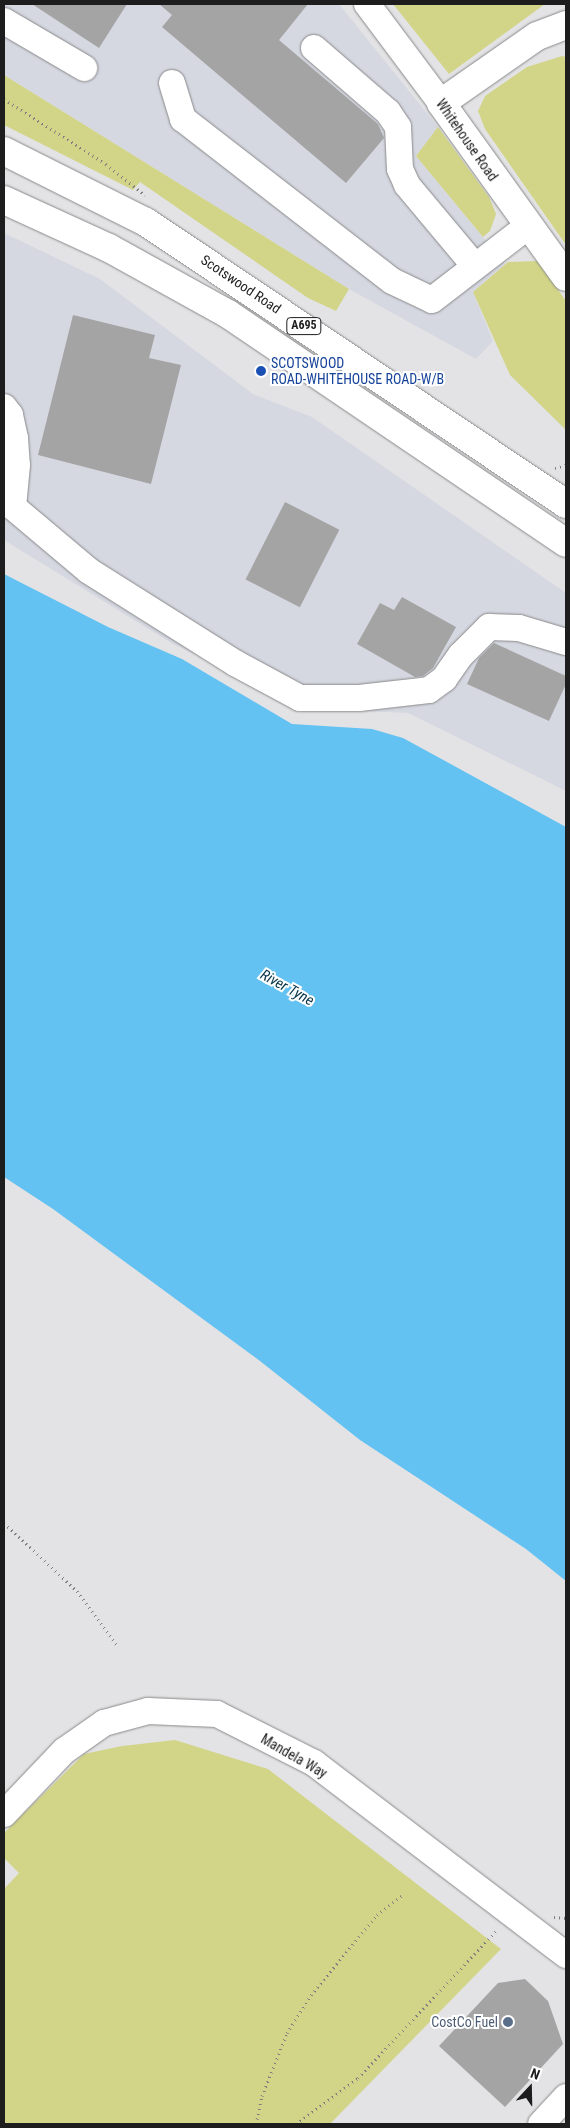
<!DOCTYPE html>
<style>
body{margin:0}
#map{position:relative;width:570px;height:2128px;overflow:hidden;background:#e3e3e5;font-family:"Roboto Condensed",sans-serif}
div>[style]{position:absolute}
.built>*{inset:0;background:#d6d8e1}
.green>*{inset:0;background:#d2d588}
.water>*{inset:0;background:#63c2f2}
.building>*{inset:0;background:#a4a4a5;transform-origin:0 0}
.path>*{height:3px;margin-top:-1.5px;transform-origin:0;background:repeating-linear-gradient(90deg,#7f7f80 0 1px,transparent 0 5px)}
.roads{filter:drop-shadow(0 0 1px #88898a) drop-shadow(0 0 1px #88898a)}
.minor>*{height:26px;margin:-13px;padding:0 13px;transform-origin:13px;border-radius:13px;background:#fff}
.major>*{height:28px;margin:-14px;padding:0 14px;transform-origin:14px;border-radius:14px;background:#fff}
.dots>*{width:14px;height:14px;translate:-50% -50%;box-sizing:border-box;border:2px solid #fff;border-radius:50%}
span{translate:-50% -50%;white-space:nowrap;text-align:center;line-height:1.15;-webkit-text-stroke:4px #fff;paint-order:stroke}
.shield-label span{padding:1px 4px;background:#fff;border:1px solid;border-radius:4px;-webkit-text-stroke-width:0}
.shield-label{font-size:12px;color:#1d1d1d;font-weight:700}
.street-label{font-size:14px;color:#1d1d1d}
.transit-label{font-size:14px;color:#164399}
.left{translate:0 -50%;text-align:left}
.service-label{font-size:14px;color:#4e5e75}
.right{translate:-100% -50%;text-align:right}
.water-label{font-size:15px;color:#093548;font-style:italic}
.frame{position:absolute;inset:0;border:5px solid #1d1d1d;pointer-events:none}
.north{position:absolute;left:505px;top:2063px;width:50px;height:50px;-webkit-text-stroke:4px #fff;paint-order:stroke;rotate:21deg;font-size:14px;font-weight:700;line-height:20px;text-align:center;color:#1d1d1d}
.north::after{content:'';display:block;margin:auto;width:18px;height:22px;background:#1d1d1d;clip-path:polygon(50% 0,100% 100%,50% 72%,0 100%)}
</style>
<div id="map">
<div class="built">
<div style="clip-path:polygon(4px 4px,339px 4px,438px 127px,416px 156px,505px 264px,473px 292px,493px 341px,476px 359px,349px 289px,4px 75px)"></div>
<div style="clip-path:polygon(4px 233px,100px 279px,253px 394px,312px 417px,566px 593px,566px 791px,408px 713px,314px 709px,173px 644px,4px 540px)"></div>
</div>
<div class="green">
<div style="clip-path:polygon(393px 4px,545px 4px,449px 74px)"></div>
<div style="clip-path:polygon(562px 56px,566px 57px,566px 245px,485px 129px,478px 111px,485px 96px,527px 67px)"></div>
<div style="clip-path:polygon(4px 75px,349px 289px,336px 311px,308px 298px,140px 182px,133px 190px,4px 125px)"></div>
<div style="clip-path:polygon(438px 127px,489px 197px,496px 214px,490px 231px,483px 237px,416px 156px)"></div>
<div style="clip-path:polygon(538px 261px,566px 301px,566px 430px,510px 375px,473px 292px,508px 262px)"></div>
<div style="clip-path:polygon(175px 1740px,268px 1769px,501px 1949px,330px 2124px,4px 2124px,4px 1889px,19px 1873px,4px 1858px,4px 1833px,84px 1754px,122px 1746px)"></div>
</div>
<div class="water">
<div style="clip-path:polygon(4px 574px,108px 627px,182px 659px,292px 724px,372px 729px,403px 738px,566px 827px,566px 1581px,526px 1549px,360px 1440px,260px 1361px,53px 1209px,4px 1177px)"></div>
</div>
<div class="building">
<div style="clip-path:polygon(32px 4px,127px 4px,99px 48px)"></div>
<div style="clip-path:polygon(159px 4px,308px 4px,279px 40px,378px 124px,384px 138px,346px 183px,162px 27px,172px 15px)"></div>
<div style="clip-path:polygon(73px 315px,155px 335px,149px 358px,181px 365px,151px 484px,38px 455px)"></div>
<div style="left:285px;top:502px;width:61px;height:87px;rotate:27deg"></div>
<div style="clip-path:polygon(402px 597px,456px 627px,433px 668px,423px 676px,415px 677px,357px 644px,380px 603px,394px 610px)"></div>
<div style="clip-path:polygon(494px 643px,566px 676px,566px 684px,549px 721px,467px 684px,479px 658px)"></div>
<div style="clip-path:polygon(525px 1979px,548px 2001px,563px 2044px,505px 2107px,439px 2046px,498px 1983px)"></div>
</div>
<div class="path">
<div style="left:4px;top:99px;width:121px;rotate:32.5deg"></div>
<div style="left:106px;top:164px;width:50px;rotate:38.5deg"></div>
<div style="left:555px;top:468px;width:11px;rotate:-15deg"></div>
<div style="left:4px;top:1523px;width:100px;rotate:43deg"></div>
<div style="left:77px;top:1591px;width:69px;rotate:53.8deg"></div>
<div style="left:554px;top:1917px;width:12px;rotate:5deg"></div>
<div style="left:256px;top:2124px;width:29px;rotate:-78deg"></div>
<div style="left:262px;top:2096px;width:68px;rotate:-68.4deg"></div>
<div style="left:287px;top:2033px;width:45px;rotate:-57.7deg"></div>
<div style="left:311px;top:1995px;width:104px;rotate:-50.5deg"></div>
<div style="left:377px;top:1915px;width:34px;rotate:-38deg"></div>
<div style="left:296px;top:2124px;width:77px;rotate:-36.6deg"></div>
<div style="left:358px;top:2078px;width:204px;rotate:-46.8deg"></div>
</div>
<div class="roads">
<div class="minor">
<div style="left:367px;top:4px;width:124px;rotate:53.2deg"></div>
<div style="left:4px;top:21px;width:93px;rotate:30.4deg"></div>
<div style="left:314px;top:48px;width:98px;rotate:40.9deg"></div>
<div style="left:388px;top:112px;width:18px;rotate:56deg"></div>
<div style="left:398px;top:127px;width:42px;rotate:87.3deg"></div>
<div style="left:400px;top:169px;width:17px;rotate:66deg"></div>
<div style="left:407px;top:185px;width:104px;rotate:50.1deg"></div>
<div style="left:172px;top:83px;width:38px;rotate:73deg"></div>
<div style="left:183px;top:119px;width:264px;rotate:37.8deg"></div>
<div style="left:392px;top:281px;width:44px;rotate:25.4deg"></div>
<div style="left:432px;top:300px;width:121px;rotate:-37.6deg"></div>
<div style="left:4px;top:407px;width:10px;rotate:53deg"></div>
<div style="left:10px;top:415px;width:24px;rotate:78deg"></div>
<div style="left:15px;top:438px;width:27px;rotate:86deg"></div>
<div style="left:17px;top:465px;width:42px;rotate:95.4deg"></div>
<div style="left:13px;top:507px;width:99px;rotate:40.1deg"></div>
<div style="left:89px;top:571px;width:173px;rotate:32.2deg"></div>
<div style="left:235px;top:663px;width:74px;rotate:28.3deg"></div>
<div style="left:300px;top:698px;width:59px"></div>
<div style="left:359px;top:698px;width:70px;rotate:-6.5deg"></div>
<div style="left:429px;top:690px;width:19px;rotate:-36deg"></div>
<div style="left:444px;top:679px;width:29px;rotate:-55deg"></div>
<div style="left:461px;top:655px;width:40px;rotate:-45deg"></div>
<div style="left:489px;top:627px;width:30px;rotate:2deg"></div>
<div style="left:519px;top:628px;width:49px;rotate:16.6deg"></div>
<div style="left:4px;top:1814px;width:87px;rotate:-46.4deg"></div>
<div style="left:64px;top:1751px;width:49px;rotate:-35deg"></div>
<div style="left:104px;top:1723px;width:46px;rotate:-15.3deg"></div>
<div style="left:148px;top:1711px;width:69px;rotate:2.5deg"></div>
<div style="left:217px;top:1714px;width:109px;rotate:26.8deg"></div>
<div style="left:314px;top:1763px;width:317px;rotate:37.3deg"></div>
<div style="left:541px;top:2124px;width:37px;rotate:-47deg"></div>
</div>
<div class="major">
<div style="left:566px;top:25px;width:31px;rotate:159deg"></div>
<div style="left:537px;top:36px;width:117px;rotate:145.1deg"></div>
<div style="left:441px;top:103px;width:214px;rotate:54.3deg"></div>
<div style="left:4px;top:151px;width:159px;rotate:26.6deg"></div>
<div style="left:146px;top:222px;width:506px;rotate:33.88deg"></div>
<div style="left:4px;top:200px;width:115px;rotate:24.6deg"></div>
<div style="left:109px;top:248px;width:136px;rotate:29deg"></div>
<div style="left:228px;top:314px;width:408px;rotate:34.1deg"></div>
</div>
</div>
<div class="dots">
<div style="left:261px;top:371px;background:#1a4fb4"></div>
<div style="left:508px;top:2022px;background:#5c6f8a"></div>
</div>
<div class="shield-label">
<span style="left:304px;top:326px">A695</span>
</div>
<div class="street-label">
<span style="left:467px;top:140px;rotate:55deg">Whitehouse Road</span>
<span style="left:241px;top:284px;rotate:34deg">Scotswood Road</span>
<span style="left:294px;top:1756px;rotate:30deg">Mandela Way</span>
</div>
<div class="transit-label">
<span class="left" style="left:271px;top:371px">SCOTSWOOD<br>ROAD-WHITEHOUSE ROAD-W/B</span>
</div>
<div class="service-label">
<span class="right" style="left:498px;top:2022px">CostCo Fuel</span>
</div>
<div class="water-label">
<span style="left:287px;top:988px;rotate:29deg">River Tyne</span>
</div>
<div class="frame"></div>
<div class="north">N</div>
</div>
